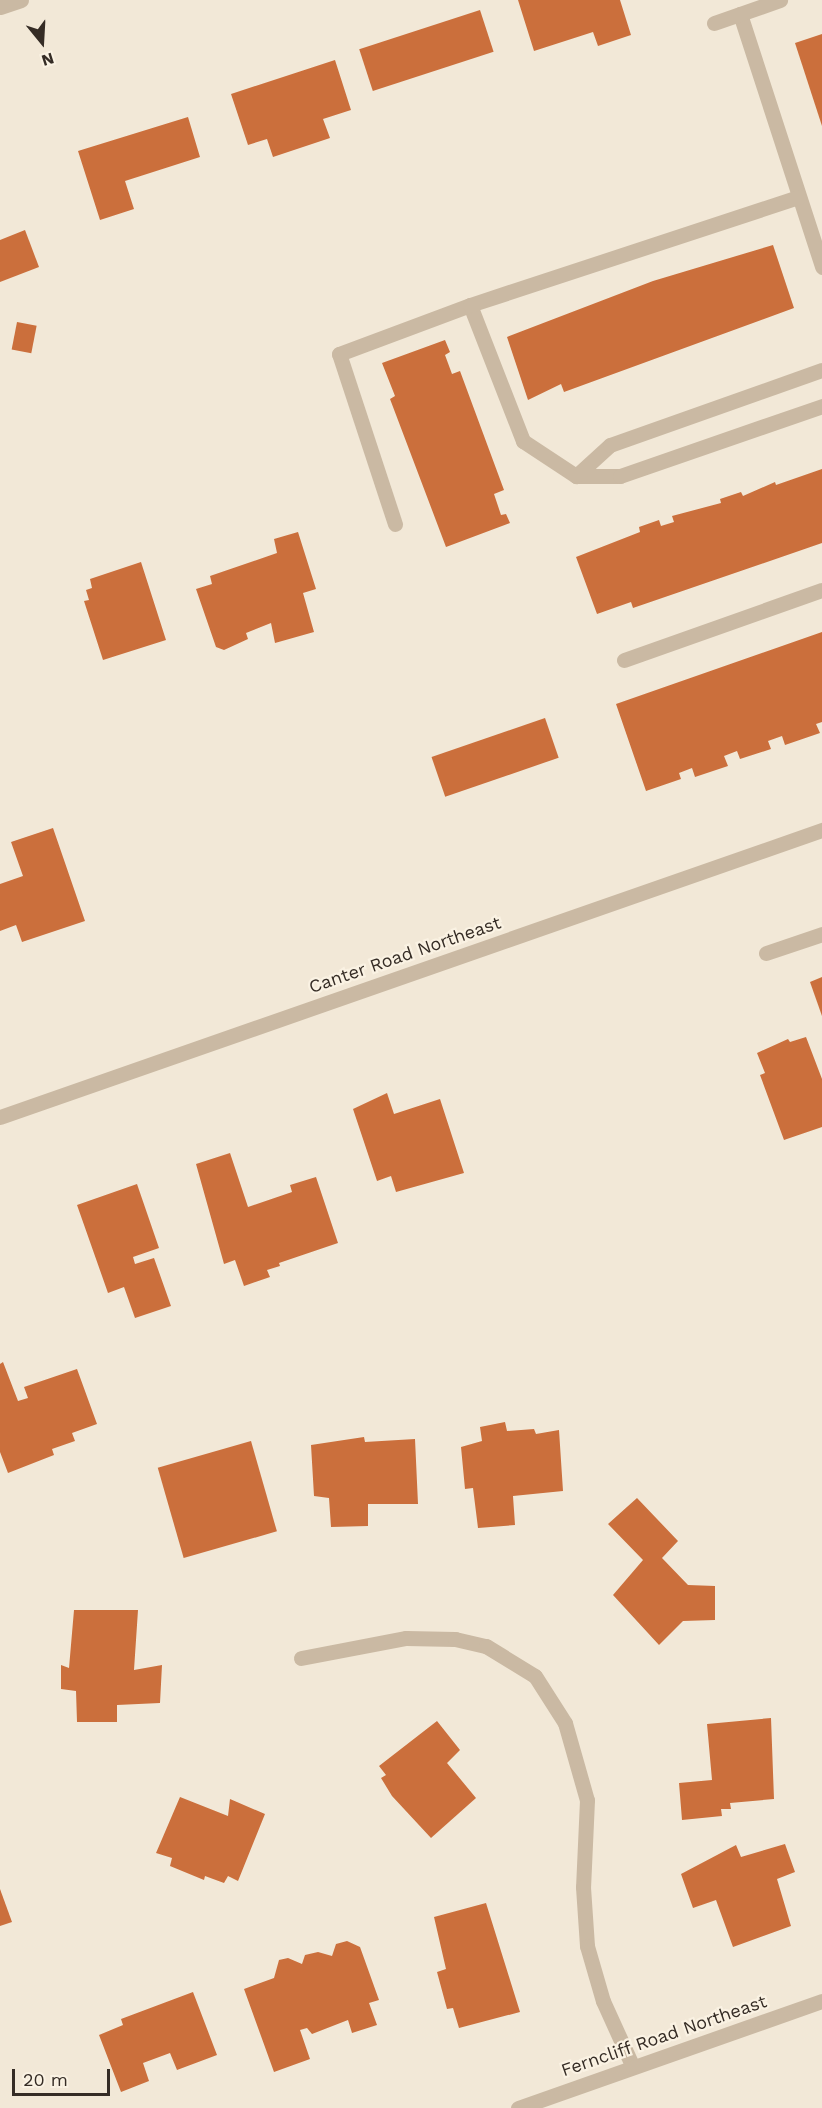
<!DOCTYPE html>
<style>
body{margin:0}
#map{position:relative;width:822px;height:2108px;overflow:hidden;background:#f2e8d7;font-family:"Work Sans",sans-serif}
div>[style]{position:absolute}
.building>*{inset:0;background:#cb6f3c;transform-origin:0 0}
.service>*{height:15px;margin:-7.5px;padding:0 7.5px;transform-origin:7.5px;border-radius:7.5px;background:#cab9a3}
.minor>*{height:15px;margin:-7.5px;padding:0 7.5px;transform-origin:7.5px;border-radius:7.5px;background:#cab9a3}
span{translate:-50% -50%;white-space:nowrap;text-align:center;line-height:1.15;-webkit-text-stroke:4.5px #faf2e3;paint-order:stroke}
.street-label{font-size:18px;color:#352c25}
.north{position:absolute;left:12px;top:12px;width:60px;height:60px;-webkit-text-stroke:4px #faf2e3;paint-order:stroke;rotate:162deg;font-size:16px;font-weight:700;line-height:24px;text-align:center;color:#352c25}
.north::after{content:'';display:block;margin:auto;width:21px;height:27px;background:#352c25;clip-path:polygon(50% 0,100% 100%,50% 72%,0 100%)}
.scale{position:absolute;left:12px;top:2069px;width:98px;height:27px;box-sizing:border-box;border:3px solid #352c25;border-top:0;padding-left:8px;font-size:18px;line-height:21px;white-space:nowrap;color:#352c25;-webkit-text-stroke:4px #faf2e3;paint-order:stroke}
</style>
<div id="map">
<div class="building">
<div style="clip-path:polygon(518px 0,620px 0,631px 35px,598px 46px,593px 32px,534px 51px)"></div>
<div style="left:480px;top:10px;width:44px;height:127px;rotate:72deg"></div>
<div style="clip-path:polygon(822px 34px,822px 126px,795px 43px)"></div>
<div style="clip-path:polygon(335px 60px,351px 110px,323px 119px,330px 138px,273px 157px,267px 139px,248px 145px,231px 94px)"></div>
<div style="clip-path:polygon(188px 117px,200px 157px,125px 181px,134px 209px,100px 220px,78px 151px)"></div>
<div style="clip-path:polygon(25px 230px,39px 267px,0 282px,0 240px)"></div>
<div style="clip-path:polygon(773px 245px,794px 308px,564px 392px,561px 384px,528px 400px,507px 337px,653px 281px)"></div>
<div style="left:17px;top:322px;width:20px;height:28px;rotate:11deg"></div>
<div style="clip-path:polygon(445px 340px,450px 352px,445px 355px,452px 374px,460px 371px,504px 490px,494px 494px,501px 515px,506px 514px,510px 523px,446px 547px,390px 399px,395px 396px,382px 363px)"></div>
<div style="clip-path:polygon(822px 469px,822px 543px,633px 608px,631px 602px,597px 614px,576px 557px,640px 532px,639px 527px,659px 520px,661px 526px,674px 522px,672px 516px,721px 503px,720px 499px,741px 492px,743px 496px,775px 482px,776px 485px)"></div>
<div style="clip-path:polygon(298px 532px,316px 589px,303px 593px,314px 632px,275px 643px,271px 623px,246px 633px,248px 639px,224px 650px,216px 647px,196px 589px,212px 584px,210px 576px,277px 553px,274px 539px)"></div>
<div style="clip-path:polygon(141px 562px,166px 640px,103px 660px,84px 601px,89px 600px,86px 590px,92px 588px,90px 579px)"></div>
<div style="clip-path:polygon(822px 632px,822px 722px,816px 724px,820px 733px,785px 745px,782px 736px,768px 741px,771px 749px,740px 759px,737px 751px,724px 756px,728px 766px,695px 777px,692px 768px,679px 773px,681px 779px,646px 791px,616px 704px)"></div>
<div style="left:545px;top:718px;width:42px;height:120px;rotate:71deg"></div>
<div style="clip-path:polygon(53px 828px,85px 921px,22px 942px,16px 925px,0 931px,0 884px,23px 876px,11px 842px)"></div>
<div style="clip-path:polygon(822px 977px,822px 1016px,810px 982px)"></div>
<div style="clip-path:polygon(806px 1037px,822px 1079px,822px 1127px,784px 1140px,760px 1075px,765px 1073px,757px 1053px,788px 1039px,790px 1042px)"></div>
<div style="clip-path:polygon(387px 1093px,394px 1114px,440px 1099px,464px 1173px,396px 1192px,391px 1176px,377px 1181px,353px 1109px)"></div>
<div style="clip-path:polygon(230px 1153px,248px 1207px,292px 1192px,290px 1185px,316px 1177px,338px 1243px,279px 1263px,280px 1266px,267px 1270px,270px 1277px,244px 1286px,235px 1260px,224px 1264px,196px 1164px)"></div>
<div style="clip-path:polygon(137px 1184px,159px 1248px,133px 1257px,135px 1264px,154px 1258px,171px 1306px,135px 1318px,124px 1287px,108px 1293px,77px 1205px)"></div>
<div style="clip-path:polygon(3px 1362px,18px 1401px,28px 1398px,24px 1387px,77px 1369px,97px 1424px,72px 1433px,75px 1441px,52px 1449px,54px 1455px,8px 1473px,0 1452px,0 1364px)"></div>
<div style="clip-path:polygon(505px 1422px,507px 1431px,534px 1429px,536px 1434px,559px 1430px,563px 1491px,513px 1496px,515px 1525px,478px 1528px,473px 1488px,465px 1489px,461px 1447px,482px 1441px,480px 1427px)"></div>
<div style="clip-path:polygon(364px 1437px,365px 1442px,415px 1439px,418px 1504px,368px 1504px,368px 1526px,331px 1527px,329px 1498px,314px 1496px,311px 1445px)"></div>
<div style="left:251px;top:1441px;width:94px;height:97px;rotate:74deg"></div>
<div style="clip-path:polygon(637px 1498px,678px 1541px,662px 1558px,688px 1585px,715px 1586px,715px 1620px,683px 1621px,659px 1645px,613px 1595px,643px 1560px,608px 1524px)"></div>
<div style="clip-path:polygon(74px 1610px,138px 1610px,134px 1670px,162px 1665px,160px 1703px,117px 1705px,117px 1722px,77px 1722px,76px 1691px,61px 1689px,61px 1665px,69px 1668px)"></div>
<div style="clip-path:polygon(771px 1718px,774px 1799px,730px 1803px,731px 1809px,721px 1809px,722px 1816px,682px 1820px,679px 1783px,712px 1780px,707px 1724px)"></div>
<div style="clip-path:polygon(437px 1721px,460px 1750px,447px 1763px,476px 1798px,431px 1838px,392px 1796px,381px 1778px,386px 1775px,379px 1766px)"></div>
<div style="clip-path:polygon(180px 1797px,228px 1816px,230px 1799px,265px 1814px,238px 1881px,228px 1876px,224px 1883px,205px 1876px,204px 1880px,170px 1866px,172px 1858px,156px 1853px)"></div>
<div style="clip-path:polygon(785px 1844px,795px 1872px,777px 1879px,791px 1926px,733px 1947px,716px 1900px,693px 1908px,681px 1874px,736px 1845px,741px 1857px)"></div>
<div style="clip-path:polygon(0 1889px,12px 1922px,0 1926px)"></div>
<div style="clip-path:polygon(486px 1903px,520px 2012px,459px 2028px,453px 2008px,447px 2009px,437px 1972px,446px 1969px,434px 1917px)"></div>
<div style="clip-path:polygon(347px 1941px,360px 1947px,379px 2000px,369px 2003px,377px 2025px,352px 2033px,348px 2020px,312px 2034px,307px 2028px,300px 2030px,310px 2059px,274px 2072px,244px 1989px,274px 1978px,279px 1960px,288px 1958px,302px 1964px,305px 1955px,318px 1952px,332px 1956px,336px 1944px)"></div>
<div style="clip-path:polygon(193px 1992px,217px 2055px,177px 2070px,170px 2053px,143px 2063px,149px 2081px,121px 2092px,99px 2035px,123px 2025px,121px 2019px)"></div>
</div>
<div class="service">
<div style="left:766px;top:953px;width:59px;rotate:-18.7deg"></div>
</div>
<div class="minor">
<div style="left:0;top:7px;width:22px;rotate:-18deg"></div>
<div style="left:740px;top:14px;width:266px;rotate:72deg"></div>
<div style="left:714px;top:23px;width:70px;rotate:-19.2deg"></div>
<div style="left:470px;top:305px;width:146px;rotate:68.7deg"></div>
<div style="left:523px;top:441px;width:64px;rotate:33.4deg"></div>
<div style="left:576px;top:476px;width:44px"></div>
<div style="left:620px;top:476px;width:214px;rotate:-19.1deg"></div>
<div style="left:576px;top:476px;width:46px;rotate:-42.4deg"></div>
<div style="left:610px;top:445px;width:225px;rotate:-19.5deg"></div>
<div style="left:395px;top:524px;width:179px;rotate:-108.2deg"></div>
<div style="left:339px;top:354px;width:140px;rotate:-20.5deg"></div>
<div style="left:470px;top:305px;width:346px;rotate:-18.2deg"></div>
<div style="left:624px;top:660px;width:210px;rotate:-19.5deg"></div>
<div style="left:0;top:1117px;width:871px;rotate:-19.25deg"></div>
<div style="left:301px;top:1658px;width:107px;rotate:-10.8deg"></div>
<div style="left:406px;top:1638px;width:49px;rotate:1.2deg"></div>
<div style="left:455px;top:1639px;width:32px;rotate:13deg"></div>
<div style="left:486px;top:1646px;width:57px;rotate:31.5deg"></div>
<div style="left:535px;top:1676px;width:56px;rotate:57.4deg"></div>
<div style="left:565px;top:1723px;width:80px;rotate:74.1deg"></div>
<div style="left:587px;top:1800px;width:87px;rotate:92.6deg"></div>
<div style="left:583px;top:1887px;width:59px;rotate:86.1deg"></div>
<div style="left:587px;top:1946px;width:57px;rotate:73.8deg"></div>
<div style="left:603px;top:2001px;width:72px;rotate:65.6deg"></div>
<div style="left:518px;top:2108px;width:322px;rotate:-19.4deg"></div>
</div>
<div class="street-label">
<span style="left:405px;top:955px;rotate:-19deg">Canter Road Northeast</span>
<span style="left:664px;top:2036px;rotate:-19deg">Ferncliff Road Northeast</span>
</div>
<div class="north">N</div>
<div class="scale">20 m</div>
</div>
